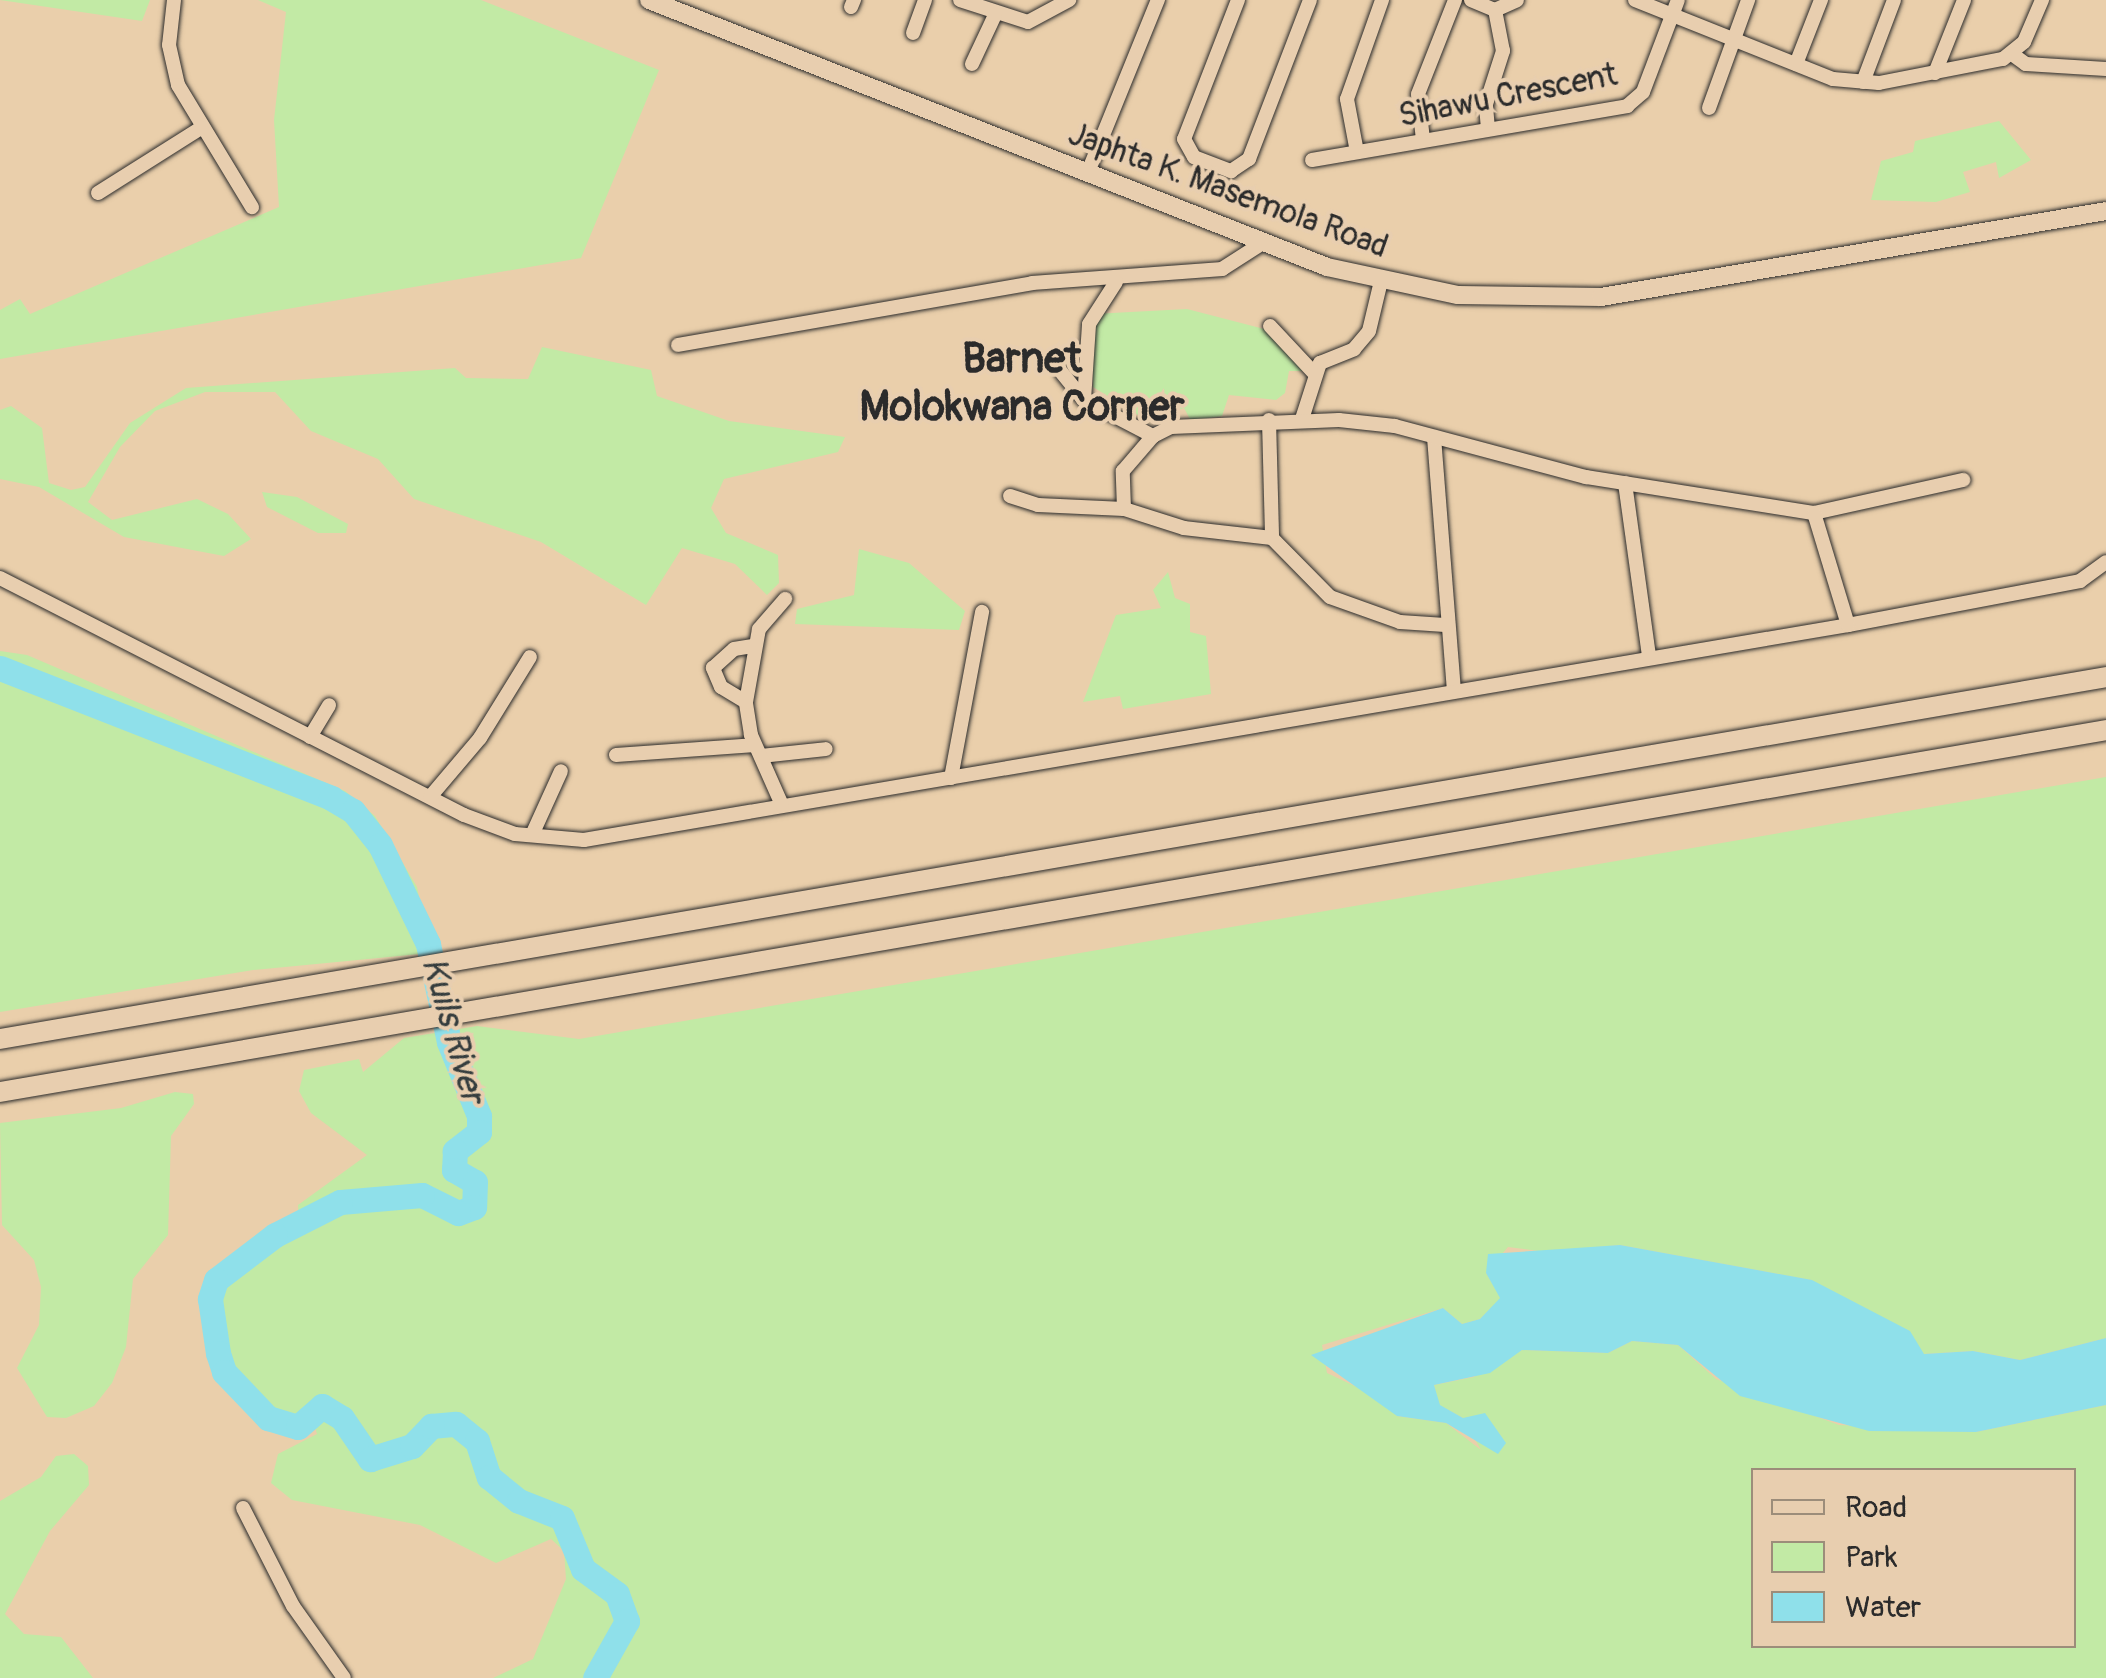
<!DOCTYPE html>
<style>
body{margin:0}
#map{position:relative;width:2106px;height:1678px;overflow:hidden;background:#eacfab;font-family:Pangolin,sans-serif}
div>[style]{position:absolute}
.green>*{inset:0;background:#c2eaa5}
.water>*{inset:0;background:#8fe0ea}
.river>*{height:25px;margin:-12.5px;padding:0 12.5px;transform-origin:12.5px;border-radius:12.5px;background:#8fe0ea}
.roads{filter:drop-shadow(0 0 2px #2b2b2b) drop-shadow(0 0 2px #2b2b2b)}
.minor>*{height:14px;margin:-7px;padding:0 7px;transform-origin:7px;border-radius:7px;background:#e8ceaf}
.major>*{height:18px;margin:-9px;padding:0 9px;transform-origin:9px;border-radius:9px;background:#e8ceaf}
.highway>*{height:20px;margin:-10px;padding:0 10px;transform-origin:10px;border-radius:10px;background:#e8ceaf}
span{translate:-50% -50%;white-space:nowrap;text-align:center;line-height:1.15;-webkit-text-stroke:8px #e8ceaf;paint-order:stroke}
.street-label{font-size:32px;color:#2b2b2b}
.water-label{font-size:35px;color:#353d3e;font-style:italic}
.district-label{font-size:42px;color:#2b2b2b;font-weight:700}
.legend{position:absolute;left:1751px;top:1468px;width:325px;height:180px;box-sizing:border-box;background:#e8ceaf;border:2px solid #9c8d7a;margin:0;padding:12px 18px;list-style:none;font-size:30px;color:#2b2b2b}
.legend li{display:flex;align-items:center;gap:20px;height:50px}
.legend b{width:50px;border:2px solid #9c8d7a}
</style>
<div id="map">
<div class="green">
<div style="clip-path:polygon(0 0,150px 0,142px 21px)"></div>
<div style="clip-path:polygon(258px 0,481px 0,659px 70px,581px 258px,0 359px,0 310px,20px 299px,30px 314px,279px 207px,274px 120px,286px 12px)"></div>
<div style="clip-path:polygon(1999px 121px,2031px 160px,1999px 178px,1996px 162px,1963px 172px,1970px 192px,1936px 202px,1871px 200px,1881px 161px,1913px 152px,1915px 141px)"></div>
<div style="clip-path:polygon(1187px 309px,1268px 330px,1305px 371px,1289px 371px,1285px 393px,1276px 400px,1229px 395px,1222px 416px,1191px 421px,1184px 408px,1146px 420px,1093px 387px,1093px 314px)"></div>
<div style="clip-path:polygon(542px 347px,651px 370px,657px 396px,729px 421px,845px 437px,838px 452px,724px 479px,711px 508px,726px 533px,778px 555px,779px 583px,767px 595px,735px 564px,682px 548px,646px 605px,541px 542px,414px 499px,378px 459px,311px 431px,275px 392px,205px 392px,155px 411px,120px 447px,88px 502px,112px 520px,197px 499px,228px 514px,251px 539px,224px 556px,124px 537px,39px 487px,0 479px,0 410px,11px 406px,42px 428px,49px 483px,71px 490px,85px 487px,130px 423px,186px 388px,455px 368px,466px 378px,528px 379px)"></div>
<div style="clip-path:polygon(262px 492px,297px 497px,348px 524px,346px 533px,318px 533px,267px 507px)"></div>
<div style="clip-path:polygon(859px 549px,909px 563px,965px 611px,959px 630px,795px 624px,797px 609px,854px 595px)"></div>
<div style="clip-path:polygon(1168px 572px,1175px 598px,1190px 604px,1190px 632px,1206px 636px,1211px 694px,1123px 709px,1120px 696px,1083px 702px,1116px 615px,1161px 608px,1153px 590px)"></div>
<div style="clip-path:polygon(0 651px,27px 655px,345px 791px,375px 816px,417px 887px,425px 926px,420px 954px,253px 970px,0 1012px)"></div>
<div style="clip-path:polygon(evenodd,2106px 777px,2106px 1338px,2020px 1360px,1973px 1351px,1923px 1354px,1811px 1280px,1620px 1245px,1546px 1252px,1508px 1247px,1486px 1273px,1501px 1298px,1480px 1319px,1462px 1324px,1443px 1308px,1322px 1345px,1327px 1373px,1382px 1399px,1397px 1416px,1446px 1423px,1481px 1450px,1463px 1418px,1439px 1405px,1434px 1385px,1474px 1377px,1522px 1350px,1608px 1353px,1632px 1341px,1678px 1345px,1716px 1379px,1839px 1425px,1976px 1432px,2106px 1405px,2106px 1678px,493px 1678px,533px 1659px,566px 1579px,564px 1551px,551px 1539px,496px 1563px,420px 1525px,292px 1500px,271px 1483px,278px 1454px,317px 1434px,312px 1418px,298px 1427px,268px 1418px,224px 1372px,218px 1353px,210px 1299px,216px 1280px,299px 1224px,298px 1205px,367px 1155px,311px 1113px,299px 1091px,304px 1070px,359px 1059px,363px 1072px,404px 1038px,477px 1026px,579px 1039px,2106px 777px,1754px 1470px,2074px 1470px,2074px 1646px,1754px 1646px,1754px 1470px)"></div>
<div style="clip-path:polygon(175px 1092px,193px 1094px,194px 1104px,171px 1136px,168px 1235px,133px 1279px,126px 1347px,112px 1383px,94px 1406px,66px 1418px,47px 1417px,17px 1368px,39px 1325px,41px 1287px,34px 1260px,2px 1225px,0 1123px,121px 1108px)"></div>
<div style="clip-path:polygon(74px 1454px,88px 1466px,89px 1485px,50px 1531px,5px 1614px,24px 1634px,61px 1637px,93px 1678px,0 1678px,0 1501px,41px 1477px,56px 1456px)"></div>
</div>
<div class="water">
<div style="clip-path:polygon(1620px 1245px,1812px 1280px,1910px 1331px,1924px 1354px,1973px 1351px,2020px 1360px,2106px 1338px,2106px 1405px,1976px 1432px,1869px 1431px,1740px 1396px,1678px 1345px,1632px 1341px,1608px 1353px,1522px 1350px,1490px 1373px,1434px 1385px,1440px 1405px,1463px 1418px,1485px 1413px,1506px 1443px,1498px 1454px,1446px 1423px,1397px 1416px,1311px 1355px,1443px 1308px,1462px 1324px,1480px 1319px,1500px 1298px,1486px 1273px,1488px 1254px)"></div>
</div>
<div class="river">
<div style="left:0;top:668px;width:356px;rotate:21.4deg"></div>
<div style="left:331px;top:798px;width:26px;rotate:31deg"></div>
<div style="left:353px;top:811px;width:43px;rotate:51.5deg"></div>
<div style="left:380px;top:845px;width:110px;rotate:64.1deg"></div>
<div style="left:428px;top:944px;width:100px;rotate:77.9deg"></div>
<div style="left:449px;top:1042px;width:80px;rotate:67.9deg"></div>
<div style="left:479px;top:1116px;width:16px;rotate:90deg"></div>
<div style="left:479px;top:1132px;width:31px;rotate:142deg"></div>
<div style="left:455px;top:1151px;width:19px;rotate:93deg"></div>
<div style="left:454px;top:1170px;width:24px;rotate:30deg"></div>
<div style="left:475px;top:1182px;width:25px;rotate:92deg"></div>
<div style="left:474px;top:1207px;width:17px;rotate:159deg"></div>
<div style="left:458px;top:1213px;width:40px;rotate:-153.4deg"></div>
<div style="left:422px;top:1195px;width:82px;rotate:175.1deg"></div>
<div style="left:340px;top:1202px;width:73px;rotate:153.1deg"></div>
<div style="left:275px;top:1235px;width:74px;rotate:142.7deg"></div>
<div style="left:216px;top:1280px;width:20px;rotate:108deg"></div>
<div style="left:210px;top:1299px;width:55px;rotate:81.6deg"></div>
<div style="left:218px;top:1353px;width:20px;rotate:72deg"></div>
<div style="left:224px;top:1372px;width:64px;rotate:46.3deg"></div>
<div style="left:268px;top:1418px;width:31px;rotate:17deg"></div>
<div style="left:298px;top:1427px;width:32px;rotate:-41deg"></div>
<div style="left:322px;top:1406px;width:23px;rotate:31deg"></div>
<div style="left:342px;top:1418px;width:50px;rotate:55.7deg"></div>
<div style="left:370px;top:1459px;width:44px;rotate:-17.2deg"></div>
<div style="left:412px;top:1446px;width:28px;rotate:-46deg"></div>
<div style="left:431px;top:1426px;width:25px;rotate:-5deg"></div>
<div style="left:456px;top:1424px;width:27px;rotate:39deg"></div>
<div style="left:477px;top:1441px;width:38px;rotate:72deg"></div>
<div style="left:489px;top:1477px;width:38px;rotate:39deg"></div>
<div style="left:519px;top:1501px;width:46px;rotate:21.6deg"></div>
<div style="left:562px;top:1518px;width:55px;rotate:67.6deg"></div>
<div style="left:583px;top:1569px;width:42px;rotate:36.3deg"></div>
<div style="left:617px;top:1594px;width:29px;rotate:70deg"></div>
<div style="left:627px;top:1621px;width:65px;rotate:119.3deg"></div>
</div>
<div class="roads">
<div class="minor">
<div style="left:174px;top:0;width:45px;rotate:96.3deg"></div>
<div style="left:169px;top:45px;width:41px;rotate:77.3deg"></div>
<div style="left:178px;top:85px;width:143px;rotate:58.8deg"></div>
<div style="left:960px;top:0;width:71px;rotate:17.9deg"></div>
<div style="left:1028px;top:22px;width:47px;rotate:-28.2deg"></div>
<div style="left:1238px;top:0;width:149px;rotate:111.2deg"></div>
<div style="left:1184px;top:139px;width:21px;rotate:61deg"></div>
<div style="left:1194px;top:157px;width:40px;rotate:21deg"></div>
<div style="left:1231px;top:171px;width:22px;rotate:-34deg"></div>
<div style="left:1249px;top:159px;width:170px;rotate:-69deg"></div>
<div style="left:1471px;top:0;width:26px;rotate:23deg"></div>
<div style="left:1495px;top:10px;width:24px;rotate:-24deg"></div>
<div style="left:1635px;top:0;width:213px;rotate:21.8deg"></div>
<div style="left:1833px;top:79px;width:46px;rotate:5deg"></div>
<div style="left:1879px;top:83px;width:126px;rotate:-11deg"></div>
<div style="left:2003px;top:59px;width:27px;rotate:-39deg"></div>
<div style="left:2024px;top:42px;width:46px;rotate:-66.8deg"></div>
<div style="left:851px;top:7px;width:8px;rotate:-67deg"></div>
<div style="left:913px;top:33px;width:35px;rotate:-70deg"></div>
<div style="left:2012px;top:54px;width:17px;rotate:36deg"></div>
<div style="left:2026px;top:64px;width:80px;rotate:3.6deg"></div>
<div style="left:972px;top:64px;width:54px;rotate:-64.9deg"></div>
<div style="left:1796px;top:64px;width:69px;rotate:-68.7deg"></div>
<div style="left:1935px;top:73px;width:79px;rotate:-68.3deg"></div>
<div style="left:1863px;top:82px;width:88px;rotate:-69.3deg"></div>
<div style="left:1709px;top:108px;width:115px;rotate:-70.1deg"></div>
<div style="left:1488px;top:129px;width:25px;rotate:-95deg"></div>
<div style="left:1486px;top:104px;width:56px;rotate:-72.2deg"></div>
<div style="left:1503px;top:51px;width:42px;rotate:-101deg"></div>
<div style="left:1423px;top:140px;width:46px;rotate:-96.2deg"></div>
<div style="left:1418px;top:94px;width:101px;rotate:-68.5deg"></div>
<div style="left:1357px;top:152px;width:54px;rotate:-100.7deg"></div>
<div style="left:1347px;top:99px;width:105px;rotate:-70.5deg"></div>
<div style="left:1312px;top:160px;width:320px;rotate:-9.7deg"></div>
<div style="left:1627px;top:106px;width:21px;rotate:-41deg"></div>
<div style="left:1643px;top:92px;width:98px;rotate:-69.2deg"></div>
<div style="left:1088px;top:172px;width:186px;rotate:-67.9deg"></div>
<div style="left:98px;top:193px;width:122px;rotate:-32.3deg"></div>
<div style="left:1270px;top:326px;width:64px;rotate:46.9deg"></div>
<div style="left:678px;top:345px;width:359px;rotate:-9.9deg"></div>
<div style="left:1032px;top:283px;width:191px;rotate:-4.2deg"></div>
<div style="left:1222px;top:269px;width:50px;rotate:-32.7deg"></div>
<div style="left:1062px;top:373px;width:35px;rotate:51deg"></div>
<div style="left:1084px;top:400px;width:78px;rotate:27.6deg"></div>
<div style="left:1084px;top:400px;width:76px;rotate:-86.2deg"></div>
<div style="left:1089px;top:324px;width:50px;rotate:-57.3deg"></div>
<div style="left:1302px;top:419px;width:59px;rotate:-72.2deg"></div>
<div style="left:1320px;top:363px;width:37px;rotate:-22deg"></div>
<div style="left:1354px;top:349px;width:23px;rotate:-50deg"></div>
<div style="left:1369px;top:331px;width:51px;rotate:-76.5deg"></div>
<div style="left:1269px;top:420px;width:118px;rotate:88.5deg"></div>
<div style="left:1434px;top:437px;width:254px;rotate:85.5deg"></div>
<div style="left:1625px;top:483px;width:174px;rotate:82.1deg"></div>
<div style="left:1010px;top:496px;width:29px;rotate:18deg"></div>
<div style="left:1038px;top:505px;width:86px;rotate:2.7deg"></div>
<div style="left:1814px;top:513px;width:153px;rotate:-12.5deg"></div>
<div style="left:0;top:578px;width:521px;rotate:27.06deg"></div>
<div style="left:464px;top:815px;width:54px;rotate:20.4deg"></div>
<div style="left:515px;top:834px;width:69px;rotate:5deg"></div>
<div style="left:584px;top:840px;width:1282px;rotate:-9.65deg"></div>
<div style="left:1848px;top:625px;width:236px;rotate:-10.7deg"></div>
<div style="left:2080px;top:581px;width:32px;rotate:-36deg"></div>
<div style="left:1445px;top:625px;width:45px;rotate:-176.2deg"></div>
<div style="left:1400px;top:622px;width:74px;rotate:-160.3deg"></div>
<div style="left:1330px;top:597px;width:83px;rotate:-134.5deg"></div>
<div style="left:1272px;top:538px;width:89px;rotate:-173.5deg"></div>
<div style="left:1184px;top:528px;width:63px;rotate:-162.4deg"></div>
<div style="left:1124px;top:509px;width:38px;rotate:-92deg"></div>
<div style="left:1123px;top:471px;width:46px;rotate:-49.4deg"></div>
<div style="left:1153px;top:436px;width:20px;rotate:-27deg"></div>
<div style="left:1171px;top:427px;width:168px;rotate:-2.4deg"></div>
<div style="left:1339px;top:420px;width:56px;rotate:6.1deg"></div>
<div style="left:1395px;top:426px;width:198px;rotate:15deg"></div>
<div style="left:1586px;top:477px;width:231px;rotate:9deg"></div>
<div style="left:1814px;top:513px;width:117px;rotate:73.1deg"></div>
<div style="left:746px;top:702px;width:29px;rotate:-149deg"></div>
<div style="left:721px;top:687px;width:21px;rotate:-113deg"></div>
<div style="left:713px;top:668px;width:28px;rotate:-42deg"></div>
<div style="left:734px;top:649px;width:19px;rotate:-9deg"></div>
<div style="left:310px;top:737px;width:37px;rotate:-59deg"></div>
<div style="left:616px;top:755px;width:139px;rotate:-4.1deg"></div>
<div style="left:761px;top:756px;width:65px;rotate:-6.1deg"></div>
<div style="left:951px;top:778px;width:169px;rotate:-79.4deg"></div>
<div style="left:430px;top:797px;width:77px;rotate:-49.7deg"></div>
<div style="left:480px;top:738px;width:95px;rotate:-58.3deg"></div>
<div style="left:782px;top:805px;width:77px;rotate:-113.9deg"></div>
<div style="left:751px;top:735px;width:33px;rotate:-99deg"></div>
<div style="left:746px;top:702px;width:74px;rotate:-79.9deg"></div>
<div style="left:759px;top:629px;width:40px;rotate:-49deg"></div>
<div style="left:532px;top:835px;width:70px;rotate:-65.6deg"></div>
<div style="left:243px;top:1508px;width:110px;rotate:63deg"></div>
<div style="left:293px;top:1606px;width:88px;rotate:54.7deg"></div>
</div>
<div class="major">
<div style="left:649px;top:0;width:729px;rotate:21.49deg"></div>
<div style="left:1327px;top:267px;width:134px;rotate:12.1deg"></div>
<div style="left:1458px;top:295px;width:143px;rotate:0.8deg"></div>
<div style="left:1601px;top:297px;width:512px;rotate:-9.66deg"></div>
</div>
<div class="highway">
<div style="left:0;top:1039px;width:2137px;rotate:-9.75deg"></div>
<div style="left:0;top:1092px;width:2137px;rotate:-9.75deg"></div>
</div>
</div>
<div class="street-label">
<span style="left:1508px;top:96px;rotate:-11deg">Sihawu Crescent</span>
<span style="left:1228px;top:191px;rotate:20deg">Japhta K. Masemola Road</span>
</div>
<div class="water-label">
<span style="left:453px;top:1030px;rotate:74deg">Kuils River</span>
</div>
<div class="district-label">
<span style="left:1022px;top:383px">Barnet<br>Molokwana Corner</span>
</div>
<ul class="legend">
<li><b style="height:12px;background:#e8ceaf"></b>Road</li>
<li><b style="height:28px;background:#c2eaa5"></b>Park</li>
<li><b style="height:28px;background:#8fe0ea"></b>Water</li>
</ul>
</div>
